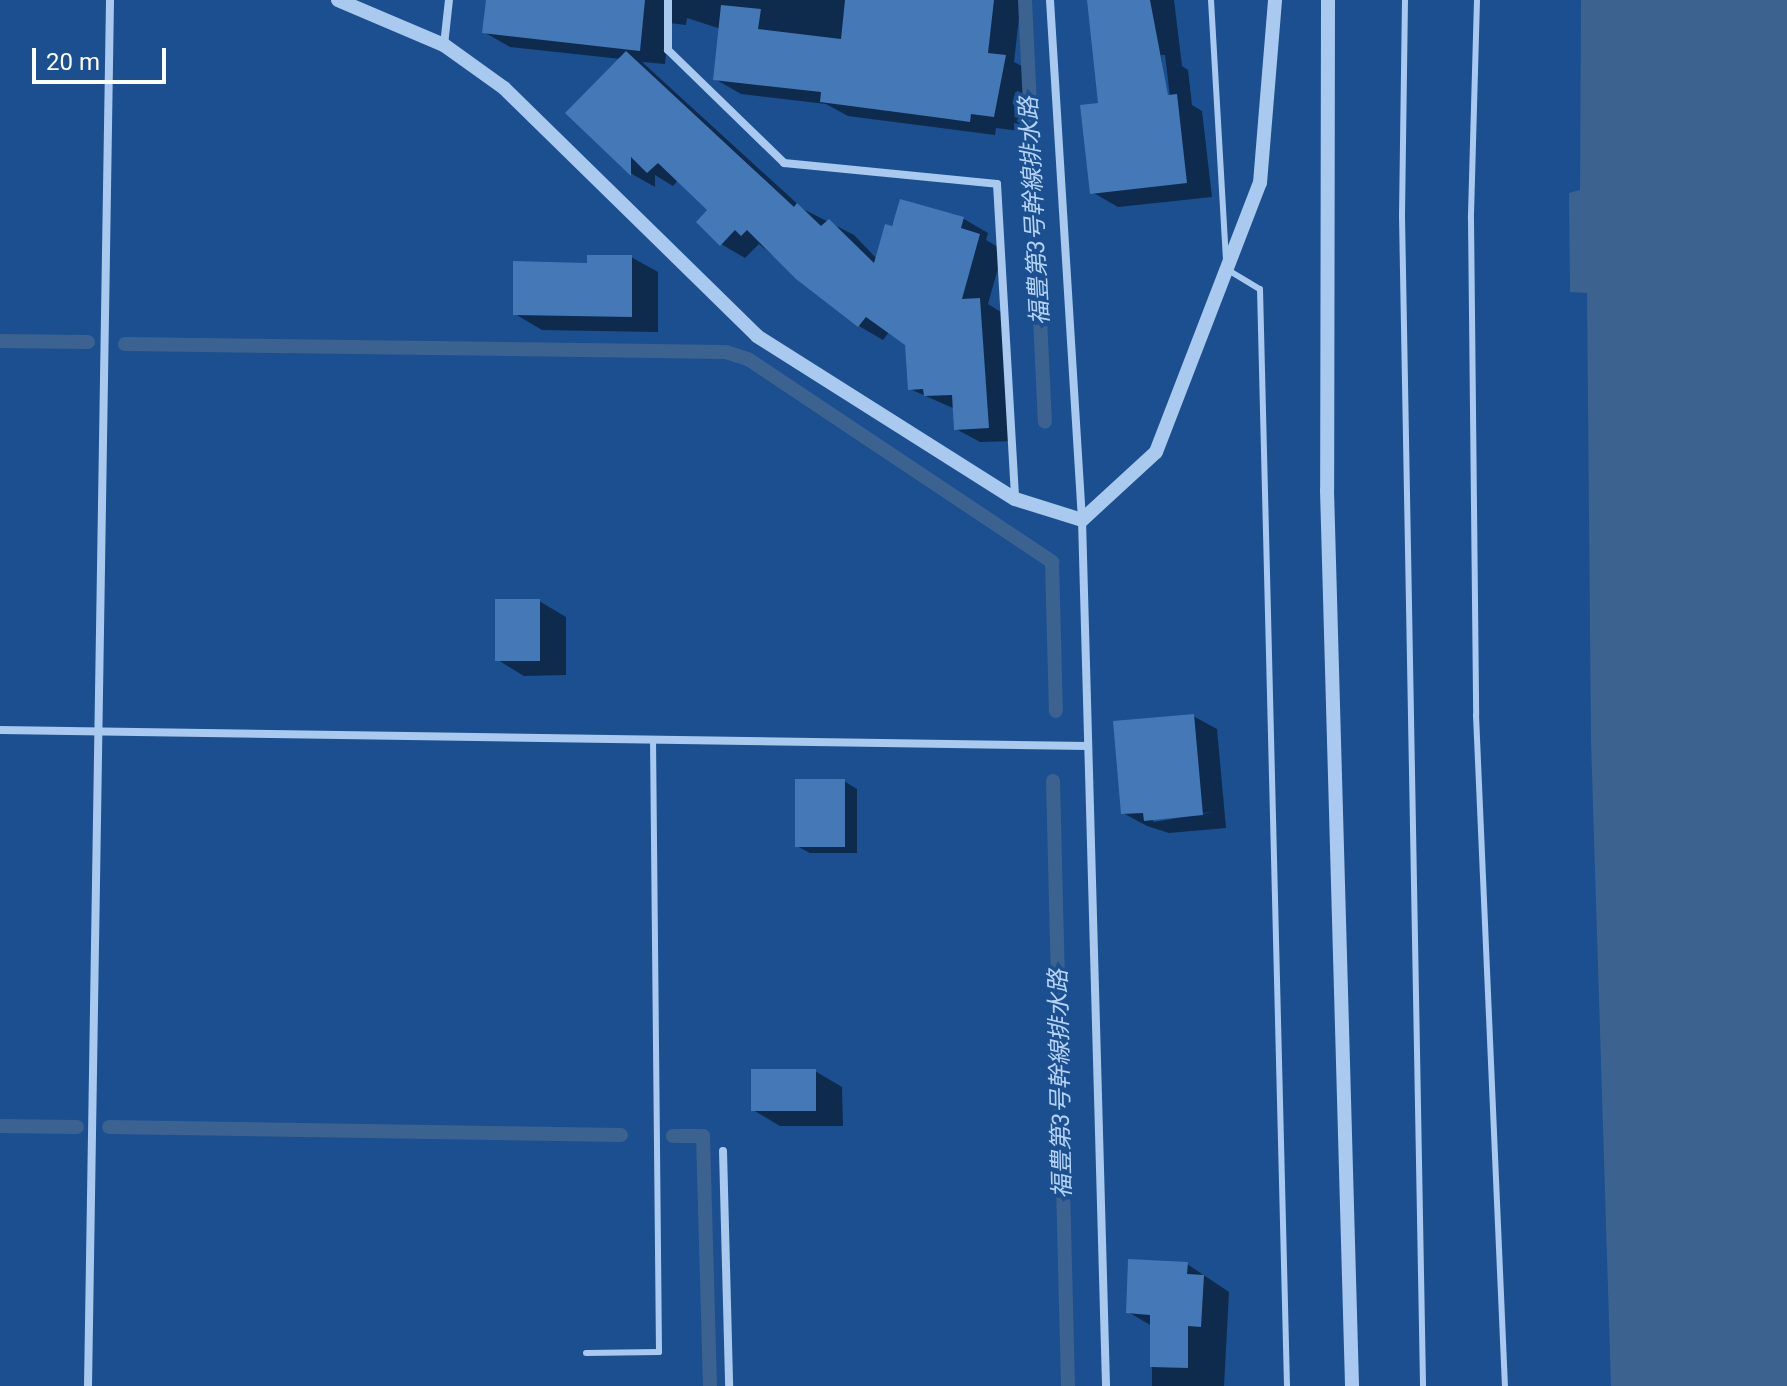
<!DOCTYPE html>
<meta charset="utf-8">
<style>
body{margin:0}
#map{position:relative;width:1787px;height:1386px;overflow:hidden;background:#1b4f8f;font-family:Roboto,"Noto Sans JP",sans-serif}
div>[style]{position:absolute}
.water>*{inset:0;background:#3c6290}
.shadow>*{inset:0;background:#0007}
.stream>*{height:14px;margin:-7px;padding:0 7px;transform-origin:7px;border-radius:7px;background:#3c6290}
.building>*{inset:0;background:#4478b7;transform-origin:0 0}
.service>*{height:6px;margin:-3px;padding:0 3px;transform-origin:3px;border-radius:3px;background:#a9c9ee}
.minor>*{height:8px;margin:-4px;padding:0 4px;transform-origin:4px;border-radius:4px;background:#a9c9ee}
.tertiary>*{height:14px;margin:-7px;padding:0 7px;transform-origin:7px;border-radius:7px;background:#a9c9ee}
span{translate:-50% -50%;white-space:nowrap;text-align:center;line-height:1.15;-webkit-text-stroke:7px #1b4f8f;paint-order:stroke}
.water-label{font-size:24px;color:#b5d3f5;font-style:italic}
.scale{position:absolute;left:32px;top:48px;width:134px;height:36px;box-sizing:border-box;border:4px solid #fff;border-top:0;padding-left:10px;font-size:24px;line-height:28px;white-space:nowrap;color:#fff;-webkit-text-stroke:6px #1b4f8f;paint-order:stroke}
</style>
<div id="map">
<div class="water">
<div style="clip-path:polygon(1581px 0,1787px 0,1787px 1386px,1611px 1386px,1591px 741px,1587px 293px,1570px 292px,1569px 193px,1580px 190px)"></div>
</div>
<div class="shadow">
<div style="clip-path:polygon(488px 0,1021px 0,1014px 62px,1031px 71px,1020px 131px,996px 128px,995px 135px,848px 116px,826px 104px,741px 94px,715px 79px,721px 29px,687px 18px,686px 25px,669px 23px,665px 64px,642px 62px,803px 209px,854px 235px,877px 259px,902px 202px,964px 219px,988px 233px,986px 240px,1003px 250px,988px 304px,1004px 314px,1013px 441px,980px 442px,956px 429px,955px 409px,910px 389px,907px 344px,889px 332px,883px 340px,859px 326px,759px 244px,745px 258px,721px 244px,710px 210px,678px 180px,673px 186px,655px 175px,655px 187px,632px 174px,568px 113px,621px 59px,510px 47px,484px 32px)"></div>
<div style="clip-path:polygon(evenodd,1089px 0,1174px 0,1182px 66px,1188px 70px,1192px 105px,1202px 111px,1212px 197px,1118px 207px,1092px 192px,1100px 104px,1089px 0,1161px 55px,1165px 55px,1171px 105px,1167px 105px,1161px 55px)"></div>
<div style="clip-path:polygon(631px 257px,658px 272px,658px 332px,542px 330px,515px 314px,589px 265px)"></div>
<div style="clip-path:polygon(539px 601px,566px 617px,566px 675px,524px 676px,498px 660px)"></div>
<div style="clip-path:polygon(evenodd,1193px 716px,1217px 729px,1226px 828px,1169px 833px,1147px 826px,1123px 813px,1193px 716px,1213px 812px,1154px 822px,1151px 818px,1213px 812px)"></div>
<div style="clip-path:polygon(844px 781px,857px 789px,857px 853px,810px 853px,797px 846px)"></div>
<div style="clip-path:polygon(815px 1071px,842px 1087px,843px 1126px,780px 1126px,753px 1110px)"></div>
<div style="clip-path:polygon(1187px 1264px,1229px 1292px,1224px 1386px,1152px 1386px,1152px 1326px,1128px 1312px)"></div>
</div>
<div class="stream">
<div style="left:1025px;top:0;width:422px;rotate:87.3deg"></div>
<div style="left:0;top:341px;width:88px;rotate:0.7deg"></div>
<div style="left:125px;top:344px;width:601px;rotate:0.76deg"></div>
<div style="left:726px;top:352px;width:23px;rotate:18deg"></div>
<div style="left:748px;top:359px;width:366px;rotate:33.7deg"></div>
<div style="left:1052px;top:562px;width:149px;rotate:88.5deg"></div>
<div style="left:1053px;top:781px;width:605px;rotate:88.58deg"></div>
<div style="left:0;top:1126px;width:77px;rotate:0.7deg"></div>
<div style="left:109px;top:1127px;width:512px;rotate:0.9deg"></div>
<div style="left:673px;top:1136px;width:30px"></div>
<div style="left:703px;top:1136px;width:250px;rotate:88.4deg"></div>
</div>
<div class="building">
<div style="clip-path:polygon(486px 0,645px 0,640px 51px,482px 33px)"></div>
<div style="clip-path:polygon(845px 0,994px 0,988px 53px,1006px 55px,994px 117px,971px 114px,970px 122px,934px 117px,820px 102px,821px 92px,713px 80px,721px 5px,761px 9px,758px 29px,841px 39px)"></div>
<div style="clip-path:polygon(1087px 0,1150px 0,1168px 95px,1177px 94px,1187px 183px,1090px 194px,1080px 105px,1098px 103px)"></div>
<div style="clip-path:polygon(626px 51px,794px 207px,797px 203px,821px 226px,829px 219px,874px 263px,885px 224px,892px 226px,900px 199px,964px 217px,961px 228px,980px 234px,962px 299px,980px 298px,989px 428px,954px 430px,952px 395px,924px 396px,923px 389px,908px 390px,905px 345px,866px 317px,858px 327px,796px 279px,747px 230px,741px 236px,735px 230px,720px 246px,696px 222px,707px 210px,658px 163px,647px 173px,631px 157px,631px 176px,565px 113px)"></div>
<div style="clip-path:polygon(587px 255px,632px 255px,632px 317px,513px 315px,513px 261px,587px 263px)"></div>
<div style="left:495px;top:599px;width:45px;height:62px"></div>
<div style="clip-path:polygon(1194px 714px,1203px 815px,1144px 821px,1143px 813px,1121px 814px,1113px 721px)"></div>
<div style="left:795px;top:779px;width:50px;height:68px"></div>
<div style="left:751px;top:1069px;width:65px;height:42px"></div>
<div style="clip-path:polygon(1128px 1259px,1188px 1262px,1187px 1274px,1204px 1275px,1201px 1327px,1188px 1326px,1188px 1368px,1150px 1367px,1150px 1315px,1126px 1313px)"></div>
</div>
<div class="service">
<div style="left:1211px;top:0;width:260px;rotate:86.7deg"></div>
<div style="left:1405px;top:0;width:216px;rotate:90.8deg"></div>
<div style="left:1402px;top:216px;width:1170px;rotate:88.97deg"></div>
<div style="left:1477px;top:0;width:219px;rotate:91.6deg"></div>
<div style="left:1471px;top:219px;width:496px;rotate:89.4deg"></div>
<div style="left:1476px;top:715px;width:672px;rotate:87.53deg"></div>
<div style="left:1228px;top:270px;width:37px;rotate:31deg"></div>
<div style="left:1260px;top:289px;width:1097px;rotate:88.59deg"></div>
<div style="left:586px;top:1353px;width:73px;rotate:-0.8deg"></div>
<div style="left:659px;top:1352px;width:612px;rotate:-90.56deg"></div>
</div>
<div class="minor">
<div style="left:668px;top:0;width:50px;rotate:90deg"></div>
<div style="left:668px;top:50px;width:162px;rotate:44.2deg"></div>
<div style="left:784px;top:163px;width:214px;rotate:5.6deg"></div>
<div style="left:997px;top:184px;width:315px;rotate:86.7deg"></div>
<div style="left:1050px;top:0;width:521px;rotate:86.48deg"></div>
<div style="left:1082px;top:520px;width:866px;rotate:88.41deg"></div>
<div style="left:444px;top:45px;width:45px;rotate:-83.7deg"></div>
<div style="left:0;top:730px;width:1088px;rotate:0.84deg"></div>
<div style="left:723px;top:1151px;width:235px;rotate:88.5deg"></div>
<div style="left:88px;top:1386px;width:1386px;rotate:-89.09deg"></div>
</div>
<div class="tertiary">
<div style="left:338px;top:0;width:115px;rotate:23deg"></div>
<div style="left:444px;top:45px;width:74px;rotate:35.6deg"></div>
<div style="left:504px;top:88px;width:354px;rotate:44.4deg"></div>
<div style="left:757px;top:336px;width:305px;rotate:32.3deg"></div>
<div style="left:1015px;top:499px;width:70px;rotate:17.4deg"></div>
<div style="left:1082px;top:520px;width:100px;rotate:-42.6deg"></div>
<div style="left:1156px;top:452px;width:288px;rotate:-68.9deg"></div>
<div style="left:1260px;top:183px;width:184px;rotate:-85.3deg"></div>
<div style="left:1328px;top:0;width:490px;rotate:90.1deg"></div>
<div style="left:1327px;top:490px;width:896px;rotate:88.4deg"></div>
</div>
<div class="water-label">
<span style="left:1035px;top:211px;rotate:-93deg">福豊第3号幹線排水路</span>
<span style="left:1061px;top:1084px;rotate:-91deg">福豊第3号幹線排水路</span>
</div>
<div class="scale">20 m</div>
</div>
